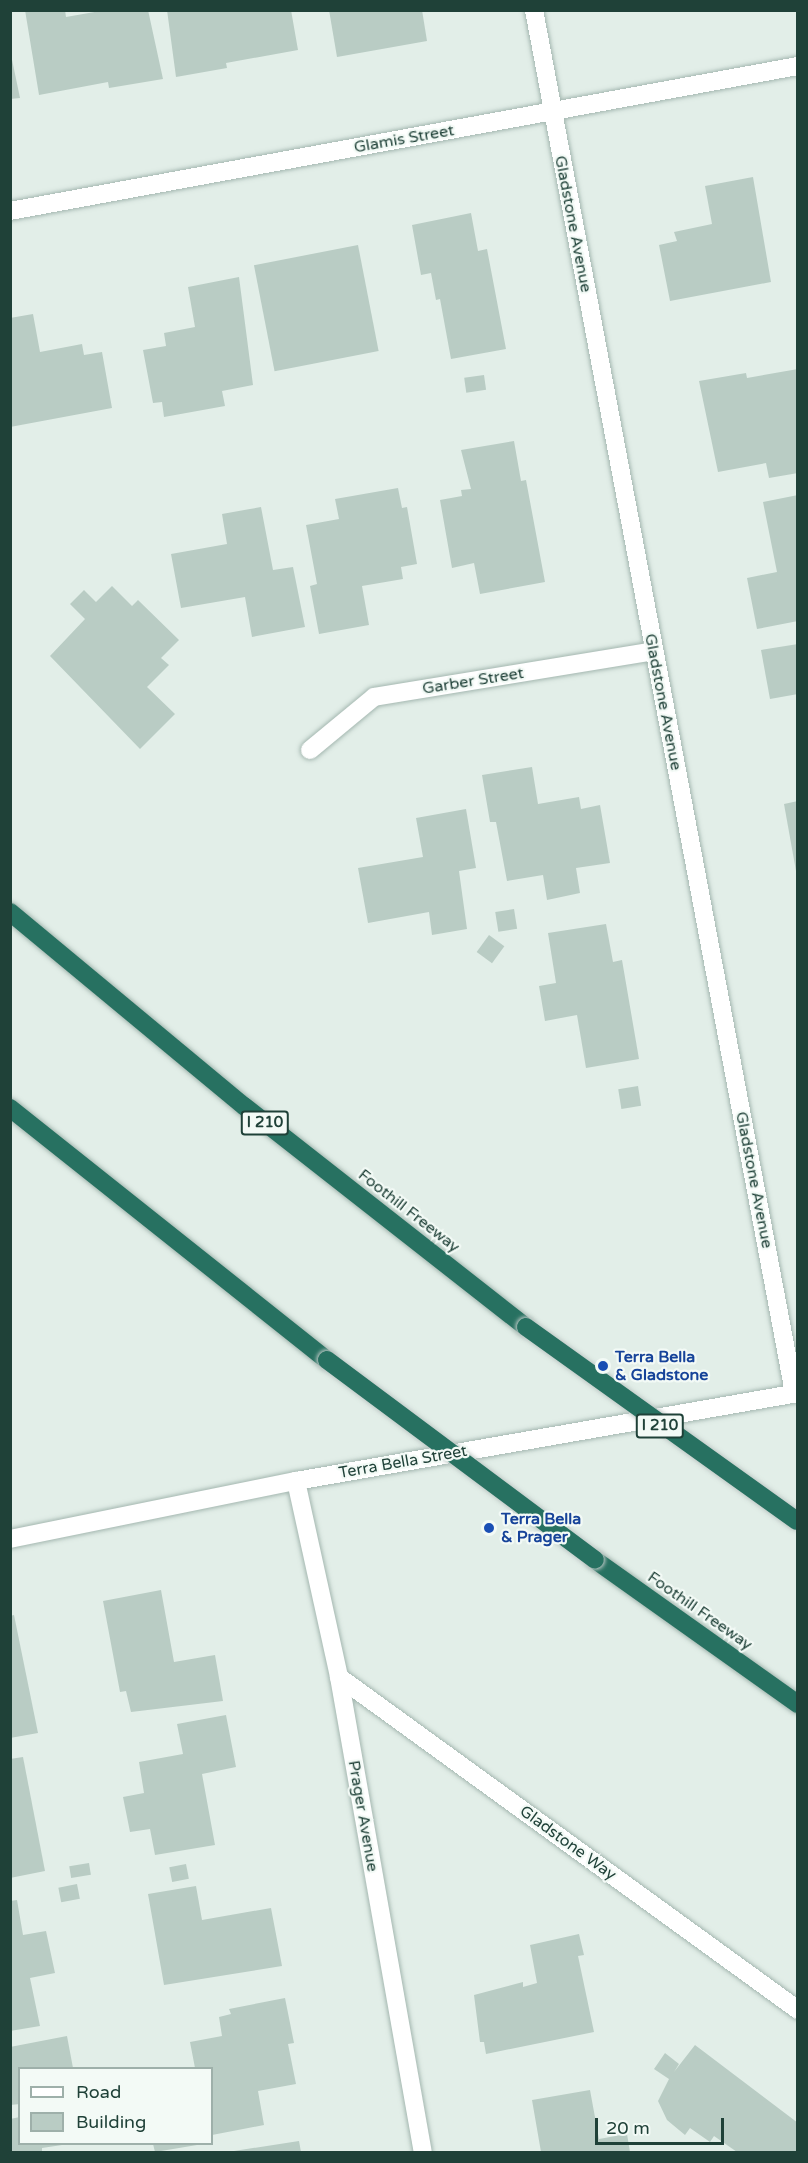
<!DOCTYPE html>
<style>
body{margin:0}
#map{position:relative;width:808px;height:2163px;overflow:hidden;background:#e2eee8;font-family:"Varela Round",sans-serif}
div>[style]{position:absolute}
.building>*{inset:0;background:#b9ccc4;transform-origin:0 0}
.roads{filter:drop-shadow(0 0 2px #a4b7b0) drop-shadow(0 0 2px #a4b7b0)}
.minor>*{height:18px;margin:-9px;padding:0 9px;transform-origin:9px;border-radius:9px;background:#fff}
.highway>*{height:18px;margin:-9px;padding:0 9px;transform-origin:9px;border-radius:9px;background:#277161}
.bridges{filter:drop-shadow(0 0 2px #c0cac7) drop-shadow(0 0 2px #c0cac7)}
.highway-bridge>*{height:18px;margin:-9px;padding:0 9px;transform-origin:9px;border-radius:9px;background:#277161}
.dots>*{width:16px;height:16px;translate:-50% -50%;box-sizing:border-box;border:3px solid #f3faf6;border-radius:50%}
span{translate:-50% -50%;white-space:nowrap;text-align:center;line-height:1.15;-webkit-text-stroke:4.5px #f3faf6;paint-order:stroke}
.shield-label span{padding:2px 4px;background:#f3faf6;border:2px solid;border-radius:4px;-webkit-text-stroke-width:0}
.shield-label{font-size:15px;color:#1f4138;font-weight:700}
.street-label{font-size:16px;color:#1f4138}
.transit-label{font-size:16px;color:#164399;font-weight:700}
.left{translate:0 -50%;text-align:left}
.frame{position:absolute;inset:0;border:12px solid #1f4138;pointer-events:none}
.legend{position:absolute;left:18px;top:2067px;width:195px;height:78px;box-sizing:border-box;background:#f3faf6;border:2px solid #9eb0aa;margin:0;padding:8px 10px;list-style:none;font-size:18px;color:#1f4138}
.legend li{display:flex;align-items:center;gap:12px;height:30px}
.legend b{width:30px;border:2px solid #9eb0aa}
.scale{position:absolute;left:595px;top:2118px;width:129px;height:27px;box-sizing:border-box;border:3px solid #1f4138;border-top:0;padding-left:8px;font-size:18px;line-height:21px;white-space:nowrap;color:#1f4138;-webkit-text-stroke:4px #f3faf6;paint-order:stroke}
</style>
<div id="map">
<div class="building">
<div style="clip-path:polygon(25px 10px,65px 10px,66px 17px,106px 10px,148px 10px,163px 79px,109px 88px,108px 82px,39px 95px)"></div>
<div style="clip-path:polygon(167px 10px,291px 10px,298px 50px,226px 63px,227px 68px,176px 77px)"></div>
<div style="clip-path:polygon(329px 10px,422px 10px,427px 41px,337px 57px)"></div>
<div style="clip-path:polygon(10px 50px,20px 98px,10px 99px)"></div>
<div style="clip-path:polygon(753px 177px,771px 282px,670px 301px,659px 245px,677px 241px,674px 232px,712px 224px,705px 186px)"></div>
<div style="clip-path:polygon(471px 213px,478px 251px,487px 249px,506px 349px,451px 359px,440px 299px,436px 300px,431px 273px,421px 275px,412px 225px)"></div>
<div style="left:358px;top:245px;width:108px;height:106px;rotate:79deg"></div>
<div style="clip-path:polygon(239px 277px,253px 385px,222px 391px,225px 406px,164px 417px,162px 402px,153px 403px,143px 350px,166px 346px,164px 333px,195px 327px,188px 287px)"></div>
<div style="clip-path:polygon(33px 314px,40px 352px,82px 344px,84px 355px,102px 352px,112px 408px,10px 427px,10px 318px)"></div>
<div style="clip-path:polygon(798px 369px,798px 473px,769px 478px,766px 463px,718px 472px,699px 381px,746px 373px,747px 378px)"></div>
<div style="left:484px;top:375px;width:15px;height:20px;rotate:82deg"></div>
<div style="clip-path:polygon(514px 441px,521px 481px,526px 480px,545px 582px,480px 594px,474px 563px,452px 568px,440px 500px,462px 496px,461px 490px,471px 489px,461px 450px)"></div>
<div style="clip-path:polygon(398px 488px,402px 508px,407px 507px,417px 564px,401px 567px,403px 579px,362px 586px,369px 625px,319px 634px,310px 586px,317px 584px,306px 525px,339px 519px,335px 499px)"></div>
<div style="clip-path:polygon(798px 495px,798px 621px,757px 629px,747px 578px,777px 572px,763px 502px)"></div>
<div style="clip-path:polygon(261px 507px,273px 570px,293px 567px,305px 627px,252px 637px,245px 597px,181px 608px,171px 554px,227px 544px,222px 514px)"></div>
<div style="clip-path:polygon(112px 586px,132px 606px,138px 600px,179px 640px,161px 658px,169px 665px,147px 687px,175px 714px,140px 749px,50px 656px,85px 619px,70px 604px,84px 590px,96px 602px)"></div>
<div style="clip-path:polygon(798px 644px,798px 694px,770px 699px,761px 650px)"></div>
<div style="clip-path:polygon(532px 767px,538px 804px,579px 797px,581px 809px,600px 805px,610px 863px,576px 868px,580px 893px,547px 900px,543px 875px,507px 881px,496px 822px,490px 822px,482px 775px)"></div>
<div style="clip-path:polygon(798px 801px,798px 871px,796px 871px,784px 804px)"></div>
<div style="clip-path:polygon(466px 809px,476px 868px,459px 871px,467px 929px,432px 935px,429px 912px,368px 923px,358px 868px,423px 857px,416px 818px)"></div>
<div style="left:514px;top:909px;width:20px;height:19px;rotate:81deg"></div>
<div style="clip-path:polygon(606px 924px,613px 962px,622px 960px,639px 1059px,586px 1068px,577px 1015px,545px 1021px,539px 986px,556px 983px,548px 933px)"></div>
<div style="left:489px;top:935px;width:19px;height:21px;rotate:36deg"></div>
<div style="left:638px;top:1086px;width:20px;height:20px;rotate:81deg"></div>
<div style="clip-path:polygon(161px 1590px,174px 1662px,215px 1655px,223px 1701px,131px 1712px,126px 1691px,120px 1692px,103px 1601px)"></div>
<div style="clip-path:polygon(14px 1615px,38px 1733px,10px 1738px,10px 1616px)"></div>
<div style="clip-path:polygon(226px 1715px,236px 1767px,202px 1774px,215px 1845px,155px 1855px,150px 1829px,130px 1832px,123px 1797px,144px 1793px,139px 1762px,183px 1754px,177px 1724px)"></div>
<div style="clip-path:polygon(23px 1757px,45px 1871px,10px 1878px,10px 1759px)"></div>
<div style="left:89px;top:1863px;width:12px;height:20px;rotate:81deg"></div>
<div style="left:186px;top:1864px;width:15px;height:17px;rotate:79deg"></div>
<div style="left:77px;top:1884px;width:15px;height:19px;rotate:79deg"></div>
<div style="clip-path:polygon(196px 1886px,202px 1920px,271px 1908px,282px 1966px,164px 1985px,148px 1894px)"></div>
<div style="clip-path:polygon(17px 1900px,23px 1935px,46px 1931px,55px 1973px,30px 1978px,40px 2026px,10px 2031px,10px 1901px)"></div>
<div style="clip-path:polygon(579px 1934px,584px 1955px,578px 1956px,594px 2032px,486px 2054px,484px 2042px,480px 2042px,474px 1995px,523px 1982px,523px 1987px,537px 1983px,530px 1945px)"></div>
<div style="clip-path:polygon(285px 1998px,294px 2043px,288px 2044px,296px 2084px,258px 2091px,264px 2125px,212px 2135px,212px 2068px,195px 2068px,190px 2042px,222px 2036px,219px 2017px,231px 2014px,229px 2009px)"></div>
<div style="clip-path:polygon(67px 2036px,73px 2068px,20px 2068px,20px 2104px,10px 2105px,10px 2047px)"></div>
<div style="clip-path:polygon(695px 2045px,798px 2123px,798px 2152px,737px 2152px,714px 2136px,710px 2142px,690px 2128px,685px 2135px,667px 2120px,658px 2101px,669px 2079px,654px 2069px,665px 2053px,679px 2064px,674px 2072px)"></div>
<div style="clip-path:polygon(590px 2090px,599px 2139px,627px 2134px,630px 2152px,541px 2152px,532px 2100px)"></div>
<div style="clip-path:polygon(20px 2117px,20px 2144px,62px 2145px,42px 2148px,42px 2152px,10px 2152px,10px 2119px)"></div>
<div style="clip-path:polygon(299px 2141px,301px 2152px,235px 2152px,234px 2151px)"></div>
<div style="clip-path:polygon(153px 2144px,197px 2144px,197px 2145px,155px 2152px)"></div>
</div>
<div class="roads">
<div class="minor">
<div style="left:534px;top:10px;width:1407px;rotate:79.35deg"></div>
<div style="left:10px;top:211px;width:801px;rotate:-10.43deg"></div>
<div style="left:310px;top:750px;width:83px;rotate:-39.6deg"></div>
<div style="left:374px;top:697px;width:284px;rotate:-9.3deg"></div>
<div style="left:296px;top:1481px;width:201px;rotate:77.6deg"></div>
<div style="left:339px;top:1677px;width:482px;rotate:80deg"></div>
<div style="left:10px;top:1539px;width:292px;rotate:-11.5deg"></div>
<div style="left:296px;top:1481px;width:510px;rotate:-9.94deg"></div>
<div style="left:339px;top:1677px;width:567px;rotate:35.96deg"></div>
</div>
<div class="highway">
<div style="left:10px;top:912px;width:304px;rotate:39.7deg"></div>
<div style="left:244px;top:1106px;width:358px;rotate:38.1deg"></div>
<div style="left:10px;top:1108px;width:405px;rotate:38.5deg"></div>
<div style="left:595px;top:1560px;width:249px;rotate:35.4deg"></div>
</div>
</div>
<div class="bridges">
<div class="highway-bridge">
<div style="left:526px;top:1327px;width:333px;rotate:35.6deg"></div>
<div style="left:327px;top:1360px;width:334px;rotate:36.7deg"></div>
</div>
</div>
<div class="dots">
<div style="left:603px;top:1366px;background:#1a4fb4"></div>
<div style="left:489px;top:1528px;background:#1a4fb4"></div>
</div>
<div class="shield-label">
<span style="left:265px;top:1123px">I 210</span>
<span style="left:660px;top:1426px">I 210</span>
</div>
<div class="street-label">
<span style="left:404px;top:139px;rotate:-10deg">Glamis Street</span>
<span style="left:573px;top:224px;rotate:79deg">Gladstone Avenue</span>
<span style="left:473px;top:681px;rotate:-9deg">Garber Street</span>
<span style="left:663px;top:702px;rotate:79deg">Gladstone Avenue</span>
<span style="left:754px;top:1180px;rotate:79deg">Gladstone Avenue</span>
<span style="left:409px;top:1211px;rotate:38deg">Foothill Freeway</span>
<span style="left:403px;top:1462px;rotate:-10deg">Terra Bella Street</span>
<span style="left:700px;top:1611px;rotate:35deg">Foothill Freeway</span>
<span style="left:363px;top:1816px;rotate:80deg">Prager Avenue</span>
<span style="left:568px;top:1843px;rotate:36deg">Gladstone Way</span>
</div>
<div class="transit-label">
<span class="left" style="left:615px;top:1366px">Terra Bella<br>&amp; Gladstone</span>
<span class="left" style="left:501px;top:1528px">Terra Bella<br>&amp; Prager</span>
</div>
<div class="frame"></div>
<ul class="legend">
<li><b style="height:8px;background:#fff"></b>Road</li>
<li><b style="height:16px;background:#b9ccc4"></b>Building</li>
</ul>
<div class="scale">20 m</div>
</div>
